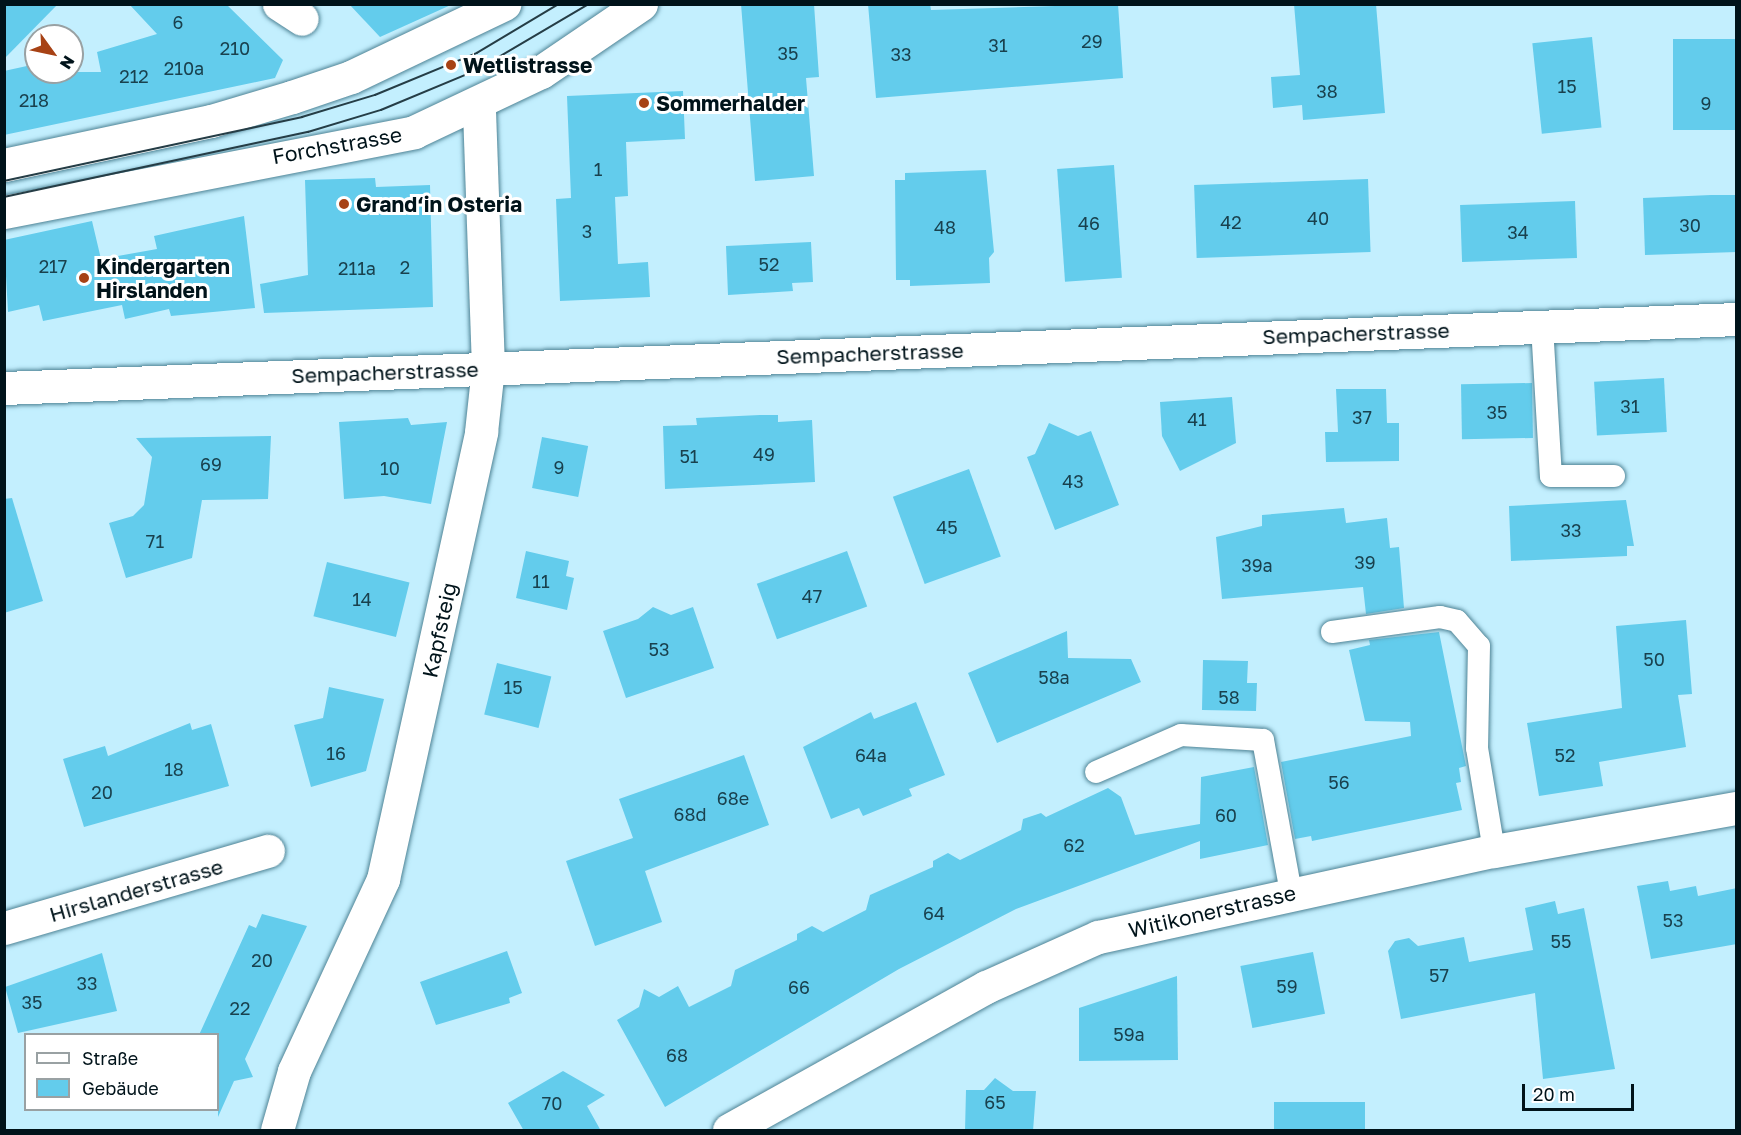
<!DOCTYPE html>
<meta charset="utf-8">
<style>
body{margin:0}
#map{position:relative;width:1741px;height:1135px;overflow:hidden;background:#c3effe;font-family:"Golos Text",sans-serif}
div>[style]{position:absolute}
.building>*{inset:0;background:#63ccec;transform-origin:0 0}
.roads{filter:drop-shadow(0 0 2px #4e8395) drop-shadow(0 0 2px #4e8395)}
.lane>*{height:22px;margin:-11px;padding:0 11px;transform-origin:11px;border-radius:11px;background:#fff}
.street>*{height:33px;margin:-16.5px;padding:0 16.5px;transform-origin:16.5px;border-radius:16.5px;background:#fff}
.secondary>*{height:33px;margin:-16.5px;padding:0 16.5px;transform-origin:16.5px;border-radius:16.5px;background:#fff}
.tram>*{height:1.5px;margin:-0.75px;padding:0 0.75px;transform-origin:0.75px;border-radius:0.75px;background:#253d46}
.dots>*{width:16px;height:16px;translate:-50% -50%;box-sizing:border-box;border:3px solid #fff;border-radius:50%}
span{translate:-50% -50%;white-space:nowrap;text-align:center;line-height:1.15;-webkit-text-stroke:6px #fff;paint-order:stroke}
.number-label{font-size:18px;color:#19414e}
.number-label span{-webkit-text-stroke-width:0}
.poi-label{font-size:21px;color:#00131a;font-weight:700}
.left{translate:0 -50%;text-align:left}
.street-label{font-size:21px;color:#00131a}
.frame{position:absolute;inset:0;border:6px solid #00131a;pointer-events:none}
.legend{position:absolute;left:24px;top:1033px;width:195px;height:78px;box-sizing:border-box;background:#fff;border:2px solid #99a1a3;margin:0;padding:8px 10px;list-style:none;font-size:18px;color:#00131a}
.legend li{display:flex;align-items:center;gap:12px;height:30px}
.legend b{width:30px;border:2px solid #99a1a3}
.north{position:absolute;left:24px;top:24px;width:60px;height:60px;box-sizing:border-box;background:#fff;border:2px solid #99a1a3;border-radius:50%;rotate:123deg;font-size:16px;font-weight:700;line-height:24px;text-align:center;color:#00131a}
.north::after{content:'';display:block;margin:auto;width:21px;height:27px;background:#a74215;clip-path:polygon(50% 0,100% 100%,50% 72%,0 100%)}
.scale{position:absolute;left:1522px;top:1084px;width:112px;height:27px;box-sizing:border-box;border:3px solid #00131a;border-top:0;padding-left:8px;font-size:18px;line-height:21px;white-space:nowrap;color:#00131a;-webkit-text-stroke:4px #fff;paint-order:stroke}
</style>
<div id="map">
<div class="building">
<div style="clip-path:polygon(4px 4px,58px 4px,4px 59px)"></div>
<div style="clip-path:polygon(129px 4px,226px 4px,283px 60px,275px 78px,4px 135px,4px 71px,36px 64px,36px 72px,101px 72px,97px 52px,157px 34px)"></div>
<div style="clip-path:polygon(349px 4px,453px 4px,380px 37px)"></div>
<div style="clip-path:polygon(741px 4px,814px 4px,819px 77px,806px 78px,814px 176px,755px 181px)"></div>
<div style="clip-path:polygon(868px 4px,930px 4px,931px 10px,1118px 4px,1123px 78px,876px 98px)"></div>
<div style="clip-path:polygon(1294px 4px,1376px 4px,1385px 113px,1303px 120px,1302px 105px,1273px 108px,1271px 77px,1300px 75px)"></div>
<div style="left:1592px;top:37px;width:91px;height:60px;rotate:84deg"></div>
<div style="left:1737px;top:39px;width:91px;height:64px;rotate:90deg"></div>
<div style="clip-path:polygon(683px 91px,685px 139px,626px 142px,628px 196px,615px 197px,618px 264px,648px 262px,650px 297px,560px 301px,556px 199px,571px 198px,567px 96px)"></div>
<div style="left:1114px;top:165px;width:113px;height:57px;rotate:86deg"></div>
<div style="clip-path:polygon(986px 170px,994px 252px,989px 258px,990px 283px,910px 286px,910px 280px,896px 280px,895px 180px,905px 180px,905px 173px)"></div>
<div style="clip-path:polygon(375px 178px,376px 187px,430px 185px,433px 307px,264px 313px,260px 284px,308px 275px,305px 180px)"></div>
<div style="left:1368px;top:179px;width:73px;height:174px;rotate:88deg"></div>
<div style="clip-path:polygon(1711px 195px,1737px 195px,1737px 252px,1645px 255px,1643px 198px)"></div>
<div style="left:1575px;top:201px;width:57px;height:115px;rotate:88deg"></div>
<div style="clip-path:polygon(244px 216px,255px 308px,171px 316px,169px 309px,125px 319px,122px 305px,43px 321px,39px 305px,8px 312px,4px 240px,92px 221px,101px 259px,157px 249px,154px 236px)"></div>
<div style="clip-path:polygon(811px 242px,813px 282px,792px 283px,793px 291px,728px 295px,726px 246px)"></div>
<div style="left:1664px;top:378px;width:54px;height:70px;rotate:87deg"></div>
<div style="left:1532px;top:383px;width:55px;height:71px;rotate:89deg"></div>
<div style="clip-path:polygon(1336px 389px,1386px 389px,1387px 423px,1399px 423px,1399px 461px,1326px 462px,1325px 432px,1338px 432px)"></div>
<div style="clip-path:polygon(1232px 397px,1236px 443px,1180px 471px,1162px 436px,1160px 402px)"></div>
<div style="clip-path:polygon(760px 415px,778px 415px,778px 422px,812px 420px,815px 482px,665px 489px,663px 426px,697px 425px,696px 418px)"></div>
<div style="clip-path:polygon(408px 418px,411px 425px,447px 422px,431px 504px,384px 496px,344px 499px,339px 422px)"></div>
<div style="clip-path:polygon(1049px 423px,1078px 436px,1091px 431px,1119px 505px,1055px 530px,1027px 457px,1035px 454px)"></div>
<div style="clip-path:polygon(271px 436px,268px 499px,202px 500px,192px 558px,126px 578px,109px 523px,133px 516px,144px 505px,152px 457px,136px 438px)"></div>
<div style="left:542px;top:437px;width:47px;height:52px;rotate:11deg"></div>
<div style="left:969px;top:469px;width:93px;height:81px;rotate:70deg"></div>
<div style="clip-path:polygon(12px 498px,43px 601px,4px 613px,4px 499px)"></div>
<div style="clip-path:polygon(1626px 500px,1634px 546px,1627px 546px,1627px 556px,1511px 561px,1509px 506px)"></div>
<div style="clip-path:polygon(1344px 508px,1346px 523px,1387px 518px,1390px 548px,1399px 547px,1404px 608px,1366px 614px,1363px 587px,1222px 599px,1216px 537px,1262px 526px,1262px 515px)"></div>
<div style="clip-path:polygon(526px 551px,569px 561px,566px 576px,574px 578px,567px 610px,516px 598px)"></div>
<div style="left:847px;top:551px;width:59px;height:96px;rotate:70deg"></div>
<div style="left:327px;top:562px;width:85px;height:56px;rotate:14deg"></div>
<div style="clip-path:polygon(653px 607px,671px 615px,693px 607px,714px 668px,626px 698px,603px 631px,638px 619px)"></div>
<div style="clip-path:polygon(1686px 620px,1692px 694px,1678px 695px,1686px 747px,1599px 762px,1603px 786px,1539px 796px,1527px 723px,1622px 708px,1616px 626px)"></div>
<div style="clip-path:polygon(1067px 631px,1068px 658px,1131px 659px,1141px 682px,997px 743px,968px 673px)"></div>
<div style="clip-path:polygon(1439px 632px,1466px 766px,1459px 768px,1461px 782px,1456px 783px,1462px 810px,1312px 841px,1311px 836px,1295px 839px,1281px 762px,1411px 736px,1410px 722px,1365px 721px,1349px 650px,1370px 645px,1369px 640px)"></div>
<div style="clip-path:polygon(1203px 660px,1248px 661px,1247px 683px,1257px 683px,1256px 711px,1202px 710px)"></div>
<div style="left:497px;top:663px;width:56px;height:53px;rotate:14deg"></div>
<div style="clip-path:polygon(329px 687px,384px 699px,366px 771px,311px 787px,294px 725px,323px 718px)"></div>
<div style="clip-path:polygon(916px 702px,945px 775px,909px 789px,912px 796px,863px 816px,859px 808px,831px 819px,803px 747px,871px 712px,874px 719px)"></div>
<div style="clip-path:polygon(190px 723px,192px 730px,211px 724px,229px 786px,84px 827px,63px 759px,105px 746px,108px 756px)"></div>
<div style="clip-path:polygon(744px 755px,769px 825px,645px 871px,662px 922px,595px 946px,566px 861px,633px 838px,619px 799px)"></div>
<div style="clip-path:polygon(1254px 767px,1268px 845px,1200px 859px,1200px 841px,1016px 909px,899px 969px,665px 1107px,617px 1020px,639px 1007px,644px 989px,659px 997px,678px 986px,689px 1007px,731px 986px,735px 970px,797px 940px,797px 934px,812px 926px,823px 932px,866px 910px,870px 895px,933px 867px,933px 861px,948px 853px,960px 860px,1021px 830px,1023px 819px,1041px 813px,1046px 817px,1108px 788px,1121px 797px,1135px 835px,1200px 824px,1201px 777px)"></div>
<div style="clip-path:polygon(1668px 881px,1670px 891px,1696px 886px,1698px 896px,1737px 888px,1737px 944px,1651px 959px,1637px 886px)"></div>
<div style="clip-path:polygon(1555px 901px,1558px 914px,1584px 908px,1615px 1069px,1543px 1079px,1535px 993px,1401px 1019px,1388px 951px,1395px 941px,1409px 938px,1418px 946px,1464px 937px,1469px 962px,1533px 950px,1525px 908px)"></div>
<div style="clip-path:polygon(262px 914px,307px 926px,245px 1059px,253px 1077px,234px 1081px,218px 1117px,218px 1035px,199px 1035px,249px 925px,256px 928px)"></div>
<div style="clip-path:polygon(507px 951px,522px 993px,509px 998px,510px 1003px,436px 1025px,420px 982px)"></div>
<div style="left:1313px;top:952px;width:63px;height:74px;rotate:79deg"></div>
<div style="clip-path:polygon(102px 953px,117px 1011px,18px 1033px,5px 987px)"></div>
<div style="clip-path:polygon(1177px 976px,1178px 1060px,1079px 1061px,1079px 1008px)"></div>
<div style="clip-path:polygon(563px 1071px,605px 1095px,587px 1106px,601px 1131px,524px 1131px,508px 1103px)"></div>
<div style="clip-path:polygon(995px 1078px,1013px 1091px,1036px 1091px,1033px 1131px,965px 1131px,966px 1090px,984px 1090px)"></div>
<div style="left:1365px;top:1102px;width:29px;height:91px;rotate:90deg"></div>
</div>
<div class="roads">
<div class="lane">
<div style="left:1542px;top:326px;width:150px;rotate:86.6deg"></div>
<div style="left:1551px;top:476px;width:63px"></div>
<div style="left:1332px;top:632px;width:109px;rotate:-7.9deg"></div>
<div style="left:1440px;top:617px;width:17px;rotate:13deg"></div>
<div style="left:1457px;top:621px;width:33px;rotate:49deg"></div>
<div style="left:1479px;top:646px;width:102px;rotate:91.1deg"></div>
<div style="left:1477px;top:748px;width:104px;rotate:80.6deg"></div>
<div style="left:1096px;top:772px;width:93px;rotate:-23.5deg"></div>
<div style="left:1181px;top:735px;width:82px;rotate:3.5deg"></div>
<div style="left:1263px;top:740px;width:156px;rotate:79.6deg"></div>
</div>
<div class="street">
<div style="left:279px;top:4px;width:27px;rotate:33deg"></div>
<div style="left:4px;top:388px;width:1733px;rotate:-2.28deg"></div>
<div style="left:4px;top:928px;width:275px;rotate:-16.3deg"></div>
<div style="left:277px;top:1130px;width:61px;rotate:-73.9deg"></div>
<div style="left:294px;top:1071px;width:212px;rotate:-65.1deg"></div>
<div style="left:383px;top:879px;width:458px;rotate:-77.6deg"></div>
<div style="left:481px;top:432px;width:64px;rotate:-83.8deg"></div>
<div style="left:488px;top:368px;width:263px;rotate:-92deg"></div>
</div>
<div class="secondary">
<div style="left:4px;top:165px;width:212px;rotate:-12deg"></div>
<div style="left:211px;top:121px;width:84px;rotate:-16.5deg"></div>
<div style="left:292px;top:97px;width:62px;rotate:-18.7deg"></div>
<div style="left:351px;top:77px;width:170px;rotate:-25.5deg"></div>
<div style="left:4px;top:212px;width:418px;rotate:-11deg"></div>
<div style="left:414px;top:132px;width:140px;rotate:-25.3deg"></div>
<div style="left:541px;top:72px;width:121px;rotate:-34.2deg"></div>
<div style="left:729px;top:1130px;width:294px;rotate:-29.1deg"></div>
<div style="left:986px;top:987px;width:123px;rotate:-24.1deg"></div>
<div style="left:1098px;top:937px;width:405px;rotate:-12.3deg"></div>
<div style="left:1494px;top:851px;width:246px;rotate:-10.1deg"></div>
</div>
</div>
<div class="tram">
<div style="left:4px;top:181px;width:305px;rotate:-12.1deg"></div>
<div style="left:302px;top:117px;width:76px;rotate:-16.8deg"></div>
<div style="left:375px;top:95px;width:110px;rotate:-22.4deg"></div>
<div style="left:477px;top:53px;width:96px;rotate:-30.9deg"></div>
<div style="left:4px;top:197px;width:311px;rotate:-12.1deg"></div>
<div style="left:308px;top:132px;width:76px;rotate:-16.8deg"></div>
<div style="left:381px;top:110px;width:104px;rotate:-22.6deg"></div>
<div style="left:477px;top:70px;width:130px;rotate:-30.5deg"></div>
</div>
<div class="dots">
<div style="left:451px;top:65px;background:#a74215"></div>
<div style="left:644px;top:103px;background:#a74215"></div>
<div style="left:344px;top:204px;background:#a74215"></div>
<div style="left:84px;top:278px;background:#a74215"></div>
</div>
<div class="number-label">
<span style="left:178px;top:22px">6</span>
<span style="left:1092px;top:41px">29</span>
<span style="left:998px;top:45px">31</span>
<span style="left:235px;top:48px">210</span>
<span style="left:788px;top:53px">35</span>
<span style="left:901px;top:54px">33</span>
<span style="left:184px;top:68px">210a</span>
<span style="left:134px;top:76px">212</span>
<span style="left:1567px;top:86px">15</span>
<span style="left:1327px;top:91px">38</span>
<span style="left:34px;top:100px">218</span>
<span style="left:1706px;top:103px">9</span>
<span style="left:598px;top:169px">1</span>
<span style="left:1318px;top:218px">40</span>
<span style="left:1231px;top:222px">42</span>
<span style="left:1089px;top:223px">46</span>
<span style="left:1690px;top:225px">30</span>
<span style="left:945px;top:227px">48</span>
<span style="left:587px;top:231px">3</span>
<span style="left:1518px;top:232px">34</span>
<span style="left:769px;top:264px">52</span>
<span style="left:53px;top:266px">217</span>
<span style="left:405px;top:267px">2</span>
<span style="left:357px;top:268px">211a</span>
<span style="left:1630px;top:406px">31</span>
<span style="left:1497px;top:412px">35</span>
<span style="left:1362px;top:417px">37</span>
<span style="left:1197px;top:419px">41</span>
<span style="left:764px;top:454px">49</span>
<span style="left:689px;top:456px">51</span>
<span style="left:211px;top:464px">69</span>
<span style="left:559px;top:467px">9</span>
<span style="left:390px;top:468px">10</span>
<span style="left:1073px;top:481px">43</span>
<span style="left:947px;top:527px">45</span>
<span style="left:1571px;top:530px">33</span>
<span style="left:155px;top:541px">71</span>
<span style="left:1365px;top:562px">39</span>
<span style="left:1257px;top:565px">39a</span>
<span style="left:541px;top:581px">11</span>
<span style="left:812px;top:596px">47</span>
<span style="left:362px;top:599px">14</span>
<span style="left:659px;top:649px">53</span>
<span style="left:1654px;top:659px">50</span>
<span style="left:1054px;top:677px">58a</span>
<span style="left:513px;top:687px">15</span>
<span style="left:1229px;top:697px">58</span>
<span style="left:336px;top:753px">16</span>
<span style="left:871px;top:755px">64a</span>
<span style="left:1565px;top:755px">52</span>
<span style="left:174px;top:769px">18</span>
<span style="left:1339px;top:782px">56</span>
<span style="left:102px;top:792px">20</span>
<span style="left:733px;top:798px">68e</span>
<span style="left:690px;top:814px">68d</span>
<span style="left:1226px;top:815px">60</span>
<span style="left:1074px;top:845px">62</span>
<span style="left:934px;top:913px">64</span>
<span style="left:1673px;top:920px">53</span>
<span style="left:1561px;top:941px">55</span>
<span style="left:262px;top:960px">20</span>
<span style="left:1439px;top:975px">57</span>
<span style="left:87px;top:983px">33</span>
<span style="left:1287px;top:986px">59</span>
<span style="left:799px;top:987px">66</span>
<span style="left:32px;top:1002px">35</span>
<span style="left:240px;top:1008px">22</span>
<span style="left:1129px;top:1034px">59a</span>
<span style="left:677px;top:1055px">68</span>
<span style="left:995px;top:1102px">65</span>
<span style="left:552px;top:1103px">70</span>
</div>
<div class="poi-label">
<span class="left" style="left:463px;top:65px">Wetlistrasse</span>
<span class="left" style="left:656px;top:103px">Sommerhalder</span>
<span class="left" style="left:356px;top:204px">Grand‘in Osteria</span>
<span class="left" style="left:96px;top:278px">Kindergarten<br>Hirslanden</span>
</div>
<div class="street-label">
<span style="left:337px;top:145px;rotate:-10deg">Forchstrasse</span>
<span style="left:1356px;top:333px;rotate:-2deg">Sempacherstrasse</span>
<span style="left:870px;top:353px;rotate:-2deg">Sempacherstrasse</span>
<span style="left:385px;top:372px;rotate:-2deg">Sempacherstrasse</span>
<span style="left:439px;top:630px;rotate:-78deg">Kapfsteig</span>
<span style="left:136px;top:890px;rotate:-16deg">Hirslanderstrasse</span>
<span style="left:1212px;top:911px;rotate:-13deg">Witikonerstrasse</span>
</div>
<div class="frame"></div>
<ul class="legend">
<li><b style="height:8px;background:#fff"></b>Straße</li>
<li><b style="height:16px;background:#63ccec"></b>Gebäude</li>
</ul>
<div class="north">N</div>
<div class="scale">20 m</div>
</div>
